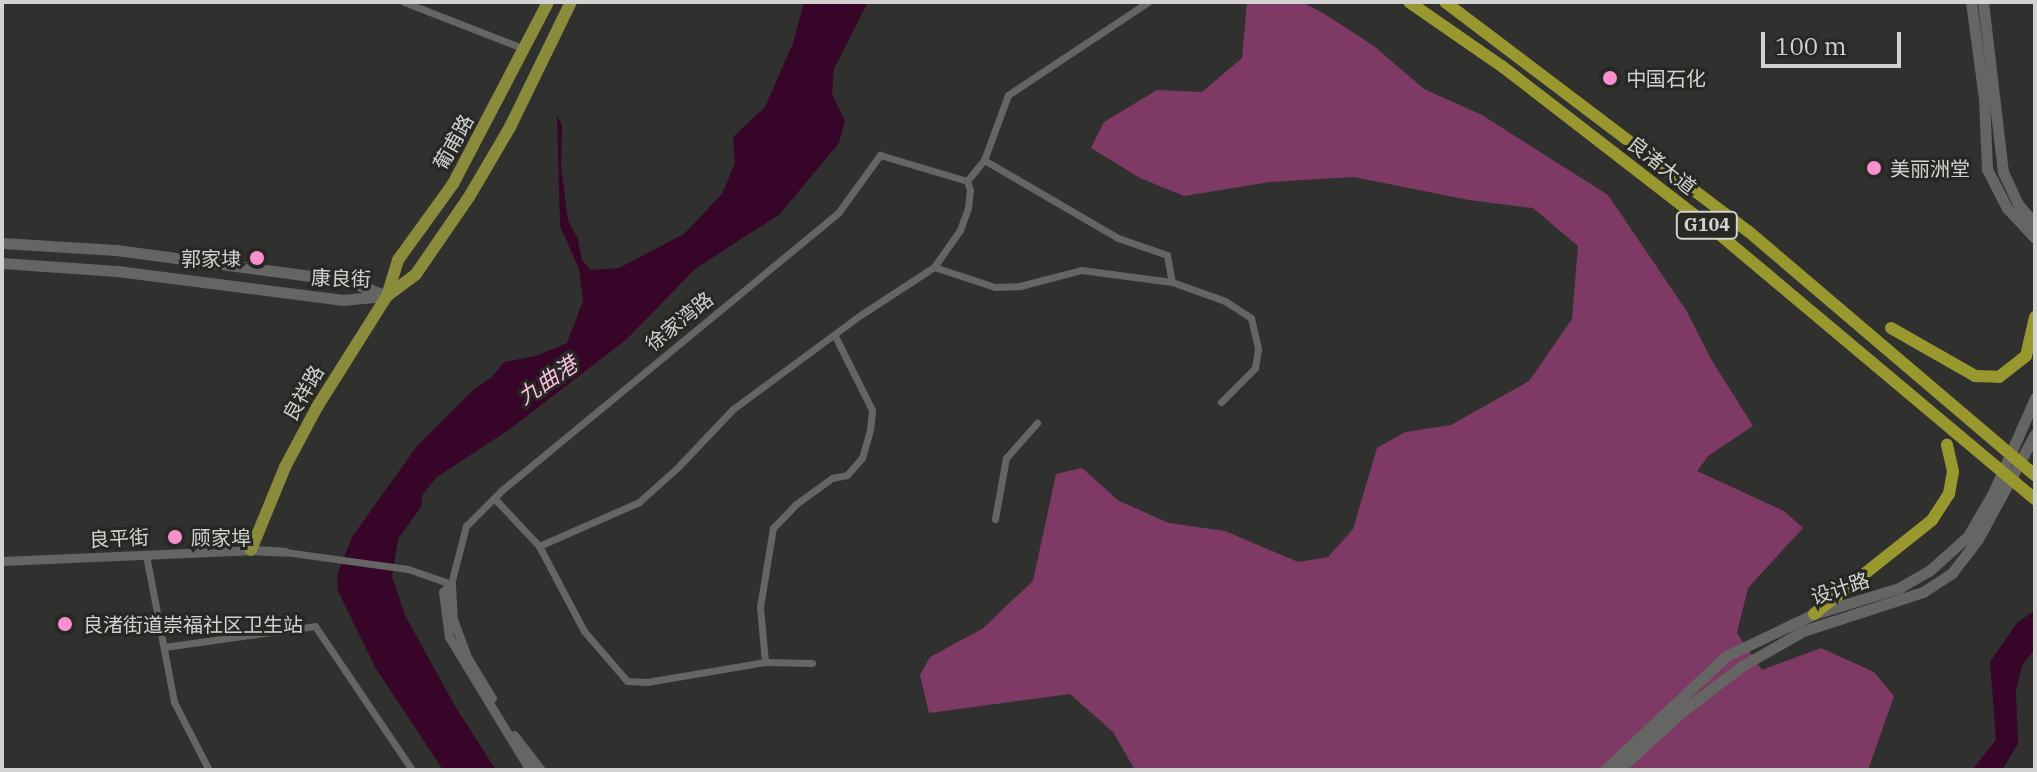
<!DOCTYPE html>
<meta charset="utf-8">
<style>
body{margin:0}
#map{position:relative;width:2037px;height:772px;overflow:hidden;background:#30312e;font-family:"IBM Plex Serif","Noto Sans SC",serif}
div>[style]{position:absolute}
.forest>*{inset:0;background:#7e3964}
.water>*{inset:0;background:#370527}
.minor>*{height:7px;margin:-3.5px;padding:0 3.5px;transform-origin:3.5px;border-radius:3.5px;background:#656663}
.tertiary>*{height:9px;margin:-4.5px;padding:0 4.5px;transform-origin:4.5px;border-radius:4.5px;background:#656663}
.secondary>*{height:11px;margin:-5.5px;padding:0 5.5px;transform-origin:5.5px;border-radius:5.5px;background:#656663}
.primary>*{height:12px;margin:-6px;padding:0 6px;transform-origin:6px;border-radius:6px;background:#8b8b3c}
.trunk>*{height:12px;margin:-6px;padding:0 6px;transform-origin:6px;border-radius:6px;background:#98982f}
.dots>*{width:22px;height:22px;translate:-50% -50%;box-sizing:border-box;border:4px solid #272724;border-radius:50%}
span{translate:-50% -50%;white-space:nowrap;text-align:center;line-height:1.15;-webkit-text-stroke:6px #272724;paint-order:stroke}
.shield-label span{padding:2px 6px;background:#272724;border:2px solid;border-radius:6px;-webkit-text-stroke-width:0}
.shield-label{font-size:18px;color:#d2d2d1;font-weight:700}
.poi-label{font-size:20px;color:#d2d2d1}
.left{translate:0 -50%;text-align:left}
.right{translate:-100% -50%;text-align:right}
.street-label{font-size:20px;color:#d2d2d1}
.water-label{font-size:22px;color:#fcbee1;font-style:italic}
.frame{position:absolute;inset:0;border:4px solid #d2d2d1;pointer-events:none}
.scale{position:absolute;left:1761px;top:32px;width:140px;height:36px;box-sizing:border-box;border:4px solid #d2d2d1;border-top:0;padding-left:10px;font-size:24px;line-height:28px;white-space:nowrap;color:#d2d2d1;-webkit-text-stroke:6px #272724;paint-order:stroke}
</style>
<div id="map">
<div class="forest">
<div style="clip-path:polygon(1247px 2px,1302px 2px,1323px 13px,1374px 46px,1424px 89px,1482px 115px,1608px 195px,1686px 310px,1711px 359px,1753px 426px,1708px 456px,1697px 471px,1784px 511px,1803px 528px,1748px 588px,1737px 633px,1762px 670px,1821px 648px,1874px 672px,1894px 696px,1868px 770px,1135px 770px,1113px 732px,1070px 694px,929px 713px,920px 675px,930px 657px,982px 629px,1033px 581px,1056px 474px,1082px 468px,1119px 501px,1169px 523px,1225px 531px,1298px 562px,1328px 557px,1353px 529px,1377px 448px,1405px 432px,1451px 425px,1529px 381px,1572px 319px,1578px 246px,1533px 208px,1469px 200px,1354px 177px,1270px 182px,1184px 196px,1140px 178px,1091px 148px,1104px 122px,1157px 90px,1202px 92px,1242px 58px)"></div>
</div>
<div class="water">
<div style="clip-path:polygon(804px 2px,868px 2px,834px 69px,832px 94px,845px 121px,839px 143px,780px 214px,695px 269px,627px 339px,510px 429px,437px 477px,423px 494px,421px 507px,398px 539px,392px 577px,406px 617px,455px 706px,496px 770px,443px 770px,375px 667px,338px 591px,337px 575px,352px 537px,417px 446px,473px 390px,492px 377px,504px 362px,536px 356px,567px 343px,583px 301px,579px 269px,560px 226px,557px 115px,562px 125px,561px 166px,568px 220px,578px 239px,582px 260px,591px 270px,619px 268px,684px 234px,722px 194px,735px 163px,733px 137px,765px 107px,793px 43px)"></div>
<div style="clip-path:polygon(2035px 610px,2035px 649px,2022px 665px,2016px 691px,2018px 744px,2002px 770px,1972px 770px,1996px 740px,1990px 662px,2017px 623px)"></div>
</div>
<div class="minor">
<div style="left:404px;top:2px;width:130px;rotate:21.2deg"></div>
<div style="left:984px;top:160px;width:155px;rotate:30.2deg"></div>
<div style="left:1118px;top:238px;width:52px;rotate:19.1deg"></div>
<div style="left:1167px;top:255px;width:27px;rotate:80deg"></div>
<div style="left:934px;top:267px;width:64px;rotate:18.2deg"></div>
<div style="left:995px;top:287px;width:25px;rotate:-2deg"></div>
<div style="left:1020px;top:286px;width:63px;rotate:-14.7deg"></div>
<div style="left:1081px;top:270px;width:92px;rotate:7.5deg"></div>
<div style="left:1172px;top:282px;width:56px;rotate:19.7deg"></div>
<div style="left:1225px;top:301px;width:31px;rotate:33deg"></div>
<div style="left:1251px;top:318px;width:32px;rotate:77deg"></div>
<div style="left:1258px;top:349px;width:19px;rotate:99deg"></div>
<div style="left:1255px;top:368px;width:48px;rotate:135deg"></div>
<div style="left:494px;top:498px;width:66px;rotate:46.8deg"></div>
<div style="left:539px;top:546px;width:96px;rotate:62.1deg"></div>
<div style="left:584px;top:631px;width:66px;rotate:49.3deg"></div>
<div style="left:627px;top:681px;width:20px;rotate:3deg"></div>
<div style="left:647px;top:682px;width:120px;rotate:-9.6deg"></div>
<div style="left:765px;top:662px;width:47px;rotate:1.2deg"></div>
<div style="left:995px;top:519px;width:62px;rotate:-79.8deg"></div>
<div style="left:1006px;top:458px;width:47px;rotate:-48.5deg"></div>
<div style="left:539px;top:546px;width:109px;rotate:-23.7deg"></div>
<div style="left:639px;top:502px;width:51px;rotate:-41.8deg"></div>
<div style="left:677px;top:468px;width:81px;rotate:-46.5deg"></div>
<div style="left:733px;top:409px;width:160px;rotate:-36.4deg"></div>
<div style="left:862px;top:314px;width:86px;rotate:-33.1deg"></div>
<div style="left:934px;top:267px;width:45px;rotate:-54.9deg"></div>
<div style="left:960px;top:230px;width:23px;rotate:-70deg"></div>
<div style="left:968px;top:208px;width:18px;rotate:-84deg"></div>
<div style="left:970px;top:190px;width:9px;rotate:-108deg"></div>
<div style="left:967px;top:181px;width:27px;rotate:-51deg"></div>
<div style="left:984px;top:160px;width:69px;rotate:-69.7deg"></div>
<div style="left:1008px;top:95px;width:168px;rotate:-33.6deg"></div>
<div style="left:285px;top:552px;width:124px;rotate:7.9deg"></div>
<div style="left:408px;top:569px;width:46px;rotate:19.2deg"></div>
<div style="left:451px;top:584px;width:60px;rotate:-75.5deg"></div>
<div style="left:466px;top:526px;width:51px;rotate:-45deg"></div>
<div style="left:502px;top:490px;width:435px;rotate:-39.5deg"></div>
<div style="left:838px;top:213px;width:72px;rotate:-54.1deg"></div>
<div style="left:880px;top:155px;width:91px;rotate:16.6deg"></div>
<div style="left:146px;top:555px;width:150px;rotate:79.2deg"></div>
<div style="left:174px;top:702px;width:76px;rotate:62.8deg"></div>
<div style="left:164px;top:647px;width:152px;rotate:-7.9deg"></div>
<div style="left:315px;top:626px;width:174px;rotate:56deg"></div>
<div style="left:765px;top:662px;width:55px;rotate:-95.2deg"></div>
<div style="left:760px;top:607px;width:80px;rotate:-80.7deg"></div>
<div style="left:773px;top:528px;width:33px;rotate:-46deg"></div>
<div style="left:796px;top:504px;width:44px;rotate:-35.8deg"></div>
<div style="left:832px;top:478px;width:15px;rotate:-11deg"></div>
<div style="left:847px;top:475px;width:23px;rotate:-49deg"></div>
<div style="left:862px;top:458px;width:29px;rotate:-74deg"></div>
<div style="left:870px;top:430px;width:20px;rotate:-84deg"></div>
<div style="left:872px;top:410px;width:83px;rotate:-116.6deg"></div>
</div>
<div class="tertiary">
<div style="left:2px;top:561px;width:249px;rotate:-2.5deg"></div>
<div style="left:251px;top:550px;width:34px;rotate:3deg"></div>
<div style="left:451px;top:584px;width:11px;rotate:135deg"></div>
<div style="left:443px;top:592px;width:45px;rotate:82.4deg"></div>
<div style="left:449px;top:637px;width:156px;rotate:58.7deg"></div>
<div style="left:451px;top:584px;width:35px;rotate:87deg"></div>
<div style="left:453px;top:619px;width:40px;rotate:69.8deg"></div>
<div style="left:467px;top:657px;width:48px;rotate:58.6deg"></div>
<div style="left:514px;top:735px;width:44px;rotate:52.4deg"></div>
</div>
<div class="secondary">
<div style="left:1971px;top:2px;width:97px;rotate:82.3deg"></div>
<div style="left:1984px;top:98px;width:71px;rotate:87.6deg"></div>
<div style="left:1987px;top:169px;width:44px;rotate:62.9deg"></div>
<div style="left:2007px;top:208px;width:41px;rotate:47deg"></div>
<div style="left:1983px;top:2px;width:171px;rotate:83.3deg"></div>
<div style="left:2003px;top:172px;width:35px;rotate:65deg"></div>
<div style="left:2018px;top:204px;width:26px;rotate:50deg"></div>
<div style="left:2px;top:243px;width:114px;rotate:3.5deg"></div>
<div style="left:116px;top:250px;width:234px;rotate:7.6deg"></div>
<div style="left:348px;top:281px;width:42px;rotate:21deg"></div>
<div style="left:2px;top:263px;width:115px;rotate:4deg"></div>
<div style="left:117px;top:271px;width:228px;rotate:7.3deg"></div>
<div style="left:343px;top:300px;width:40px;rotate:-5.7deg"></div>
<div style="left:1605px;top:770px;width:166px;rotate:-43.3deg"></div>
<div style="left:1726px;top:656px;width:98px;rotate:-25.5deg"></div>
<div style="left:1814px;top:614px;width:89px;rotate:-17deg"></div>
<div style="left:1899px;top:588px;width:34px;rotate:-30deg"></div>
<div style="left:1929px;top:571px;width:52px;rotate:-41.9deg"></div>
<div style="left:1968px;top:536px;width:50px;rotate:-59.8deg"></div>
<div style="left:1993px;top:493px;width:104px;rotate:-66.1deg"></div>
<div style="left:1618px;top:770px;width:89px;rotate:-42.3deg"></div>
<div style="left:1684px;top:710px;width:73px;rotate:-37.2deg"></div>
<div style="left:1742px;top:666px;width:70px;rotate:-29.8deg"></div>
<div style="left:1803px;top:631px;width:126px;rotate:-18deg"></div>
<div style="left:1923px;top:592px;width:35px;rotate:-33deg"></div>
<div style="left:1952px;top:573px;width:43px;rotate:-52.6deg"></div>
<div style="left:1978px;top:539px;width:119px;rotate:-61.5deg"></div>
</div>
<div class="primary">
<div style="left:387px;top:296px;width:38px;rotate:-73deg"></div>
<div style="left:398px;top:260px;width:94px;rotate:-54.1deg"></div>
<div style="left:453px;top:184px;width:205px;rotate:-62.4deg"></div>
<div style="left:251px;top:550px;width:90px;rotate:-67.7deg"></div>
<div style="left:285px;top:467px;width:68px;rotate:-61.9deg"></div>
<div style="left:317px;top:407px;width:131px;rotate:-57.8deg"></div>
<div style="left:387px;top:296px;width:36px;rotate:-37deg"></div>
<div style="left:416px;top:274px;width:93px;rotate:-55.5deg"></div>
<div style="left:469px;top:197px;width:81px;rotate:-59.6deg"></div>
<div style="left:510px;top:127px;width:139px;rotate:-64deg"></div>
</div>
<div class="trunk">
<div style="left:1409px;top:2px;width:114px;rotate:34.7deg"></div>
<div style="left:1503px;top:67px;width:273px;rotate:37.7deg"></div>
<div style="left:1719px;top:234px;width:412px;rotate:40deg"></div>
<div style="left:1445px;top:2px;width:380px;rotate:37.1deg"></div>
<div style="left:1748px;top:231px;width:377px;rotate:40.4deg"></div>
<div style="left:1891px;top:328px;width:97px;rotate:29.7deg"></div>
<div style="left:1975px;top:376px;width:24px;rotate:2deg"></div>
<div style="left:1999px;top:377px;width:34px;rotate:-38deg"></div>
<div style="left:2026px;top:356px;width:40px;rotate:-77deg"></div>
<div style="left:1814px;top:614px;width:151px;rotate:-38.5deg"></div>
<div style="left:1932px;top:520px;width:31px;rotate:-57deg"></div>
<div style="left:1949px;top:494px;width:23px;rotate:-80deg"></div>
<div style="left:1953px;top:471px;width:27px;rotate:-103deg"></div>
</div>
<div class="dots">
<div style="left:1610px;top:78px;background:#f790cd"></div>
<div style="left:1874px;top:168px;background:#f790cd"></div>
<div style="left:257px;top:258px;background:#f790cd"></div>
<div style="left:175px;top:537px;background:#f790cd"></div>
<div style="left:65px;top:624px;background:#f790cd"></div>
</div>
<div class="shield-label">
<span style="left:1707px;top:225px">G104</span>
</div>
<div class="poi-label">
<span class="left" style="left:1626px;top:78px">中国石化</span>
<span class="left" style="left:1890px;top:168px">美丽洲堂</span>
<span class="right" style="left:241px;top:258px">郭家埭</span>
<span class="left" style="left:191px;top:537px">顾家埠</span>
<span class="left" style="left:83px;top:624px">良渚街道崇福社区卫生站</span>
</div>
<div class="street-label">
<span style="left:453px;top:142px;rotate:-61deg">葡甫路</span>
<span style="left:1662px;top:165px;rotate:38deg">良渚大道</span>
<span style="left:341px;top:278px;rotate:2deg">康良街</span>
<span style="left:679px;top:321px;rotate:-39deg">徐家湾路</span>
<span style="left:303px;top:393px;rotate:-60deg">良祥路</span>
<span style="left:119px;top:538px;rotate:-3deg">良平街</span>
<span style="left:1840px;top:588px;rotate:-18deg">设计路</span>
</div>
<div class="water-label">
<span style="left:547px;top:380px;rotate:-34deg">九曲港</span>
</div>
<div class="frame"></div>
<div class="scale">100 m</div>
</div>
